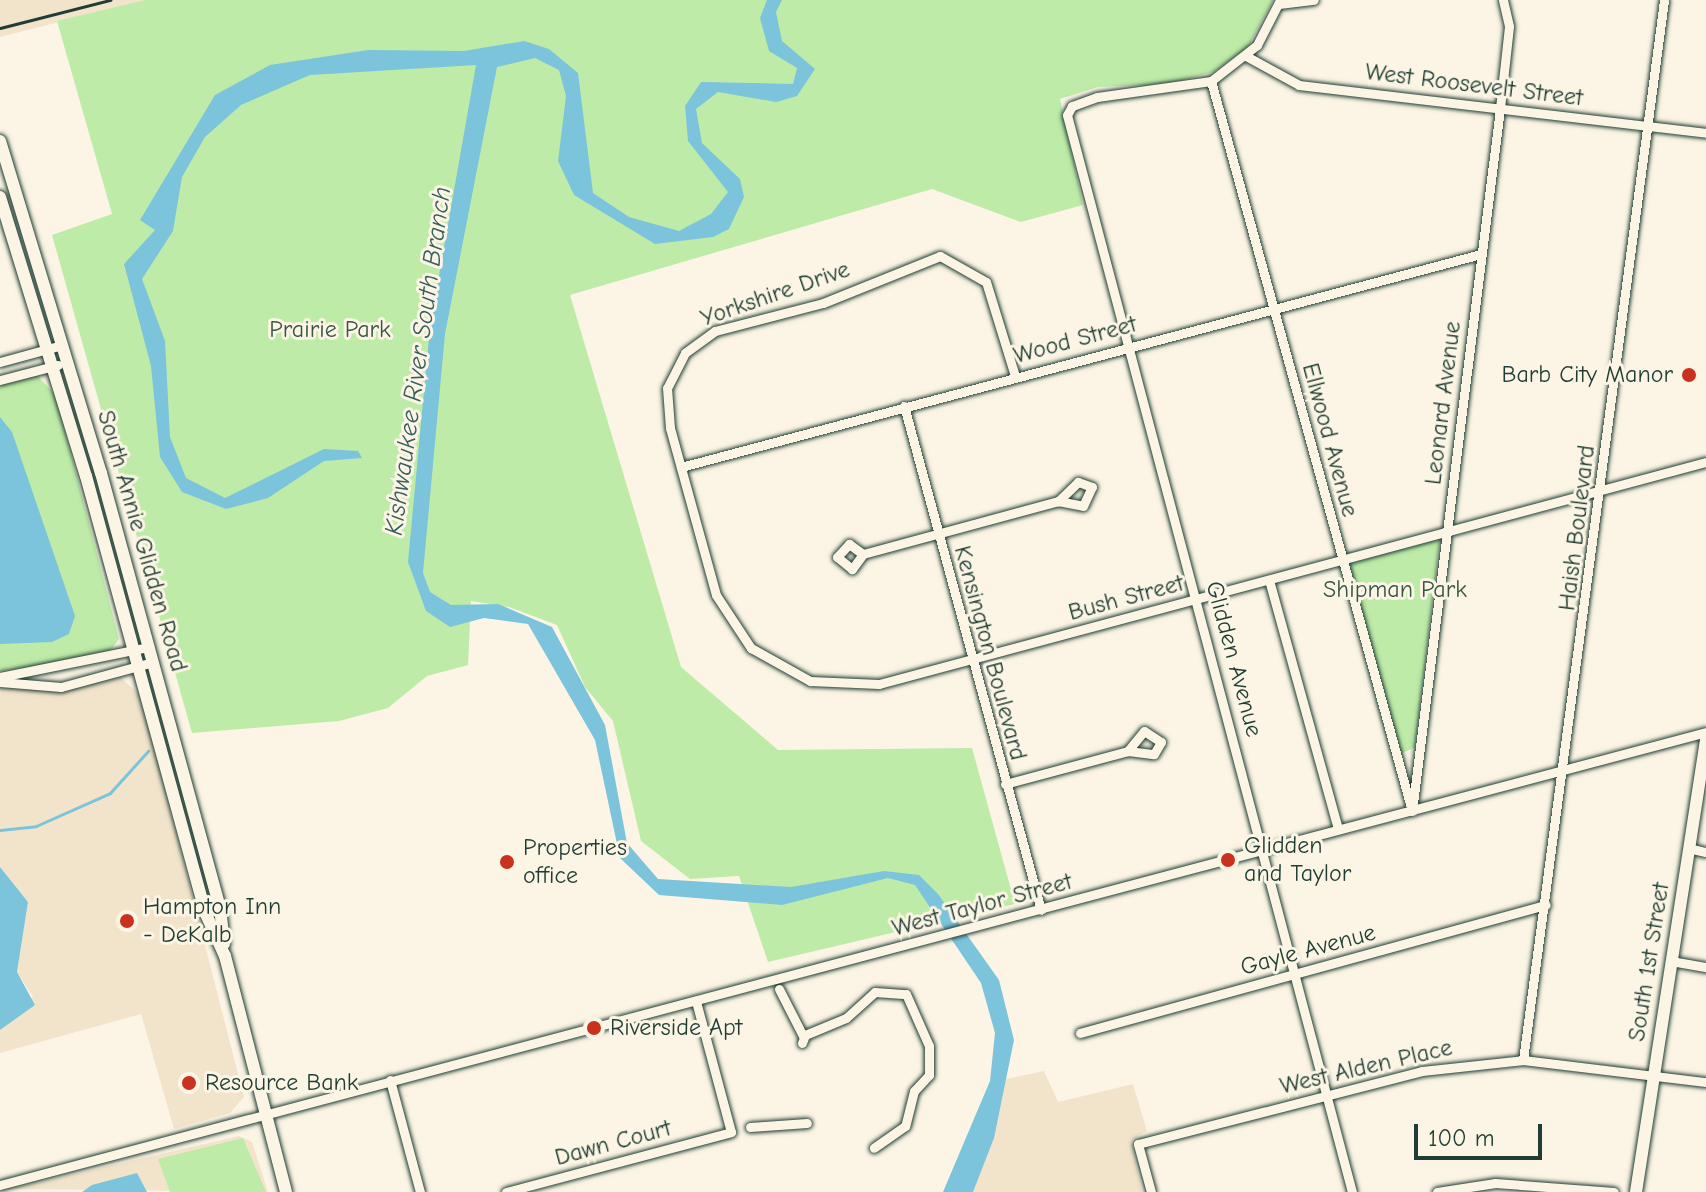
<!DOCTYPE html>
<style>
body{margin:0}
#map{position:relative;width:1706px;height:1192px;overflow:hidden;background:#fcf5e5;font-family:"Comic Neue",sans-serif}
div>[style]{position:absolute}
.built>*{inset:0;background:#f2e4cb}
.green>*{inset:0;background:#beeba8}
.water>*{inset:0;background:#7bc4dc}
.stream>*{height:3px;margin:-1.5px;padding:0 1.5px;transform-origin:1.5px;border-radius:1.5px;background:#7bc4dc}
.roads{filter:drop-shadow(0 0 2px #1f3d34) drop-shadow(0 0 2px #1f3d34)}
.street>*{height:9px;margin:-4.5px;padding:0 4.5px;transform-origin:4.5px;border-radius:4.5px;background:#fcf5e5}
.secondary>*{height:12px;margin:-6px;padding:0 6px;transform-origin:6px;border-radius:6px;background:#fcf5e5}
.rail>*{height:3px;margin:-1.5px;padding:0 1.5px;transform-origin:1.5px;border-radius:1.5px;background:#1f3d34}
.dots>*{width:22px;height:22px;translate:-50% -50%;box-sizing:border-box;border:4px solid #fcf5e5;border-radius:50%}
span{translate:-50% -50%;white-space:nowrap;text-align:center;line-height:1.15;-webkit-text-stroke:6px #fcf5e5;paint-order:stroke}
.street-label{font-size:24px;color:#1f3d34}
.park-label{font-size:24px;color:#375745}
.poi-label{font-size:24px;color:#1f3d34}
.right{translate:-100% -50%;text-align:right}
.left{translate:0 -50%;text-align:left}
.water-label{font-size:26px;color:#365f5e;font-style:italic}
.scale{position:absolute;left:1414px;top:1124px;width:128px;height:36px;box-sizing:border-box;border:4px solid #1f3d34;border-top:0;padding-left:10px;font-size:24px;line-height:28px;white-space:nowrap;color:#1f3d34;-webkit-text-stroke:6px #fcf5e5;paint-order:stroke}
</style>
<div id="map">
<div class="built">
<div style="clip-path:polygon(0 0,145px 0,0 37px)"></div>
<div style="clip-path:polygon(120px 677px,141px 696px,244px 1097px,230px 1113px,174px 1129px,141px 1014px,0 1053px,0 1030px,33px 997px,17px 972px,28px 902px,0 867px,0 687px,65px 690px)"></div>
<div style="clip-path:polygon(1044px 1071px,1058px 1102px,1133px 1084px,1147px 1131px,1131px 1140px,1142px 1192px,973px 1192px,1006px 1079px)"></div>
<div style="clip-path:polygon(239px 1136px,252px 1142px,268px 1192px,9px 1189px)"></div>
</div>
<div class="green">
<div style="clip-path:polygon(145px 0,1273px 0,1248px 47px,1213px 72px,1168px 84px,1098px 87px,1060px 99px,1083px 205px,1021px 222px,932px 189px,570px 295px,681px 667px,778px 750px,972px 748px,1015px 904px,768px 962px,739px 876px,690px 879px,641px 841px,613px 721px,585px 687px,557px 625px,509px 607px,471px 601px,468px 665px,427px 676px,388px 708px,339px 721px,192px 733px,52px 235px,112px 214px,57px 21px)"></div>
<div style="clip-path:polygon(37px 375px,56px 396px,119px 639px,110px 651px,73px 662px,0 671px,0 385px)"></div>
<div style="clip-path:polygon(1440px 538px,1415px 747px,1401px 754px,1349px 564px)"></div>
<div style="clip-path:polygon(243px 1138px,266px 1192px,170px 1192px,158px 1159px)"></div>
</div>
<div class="water">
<div style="clip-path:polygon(767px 0,782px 0,776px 12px,782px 41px,815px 69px,797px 96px,776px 102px,718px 92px,696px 109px,702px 143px,740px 179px,744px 197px,729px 229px,713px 237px,655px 244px,574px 195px,558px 161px,566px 96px,559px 70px,535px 58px,497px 67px,445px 334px,423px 573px,430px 592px,451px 605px,498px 604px,552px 627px,605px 725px,627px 843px,658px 879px,791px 887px,884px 871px,919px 875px,938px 894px,999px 980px,1014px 1040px,994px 1138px,973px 1192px,943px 1192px,990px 1081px,995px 1033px,981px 983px,915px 885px,888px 878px,782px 905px,659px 895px,620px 858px,595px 740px,528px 624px,484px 618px,450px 627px,426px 611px,408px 562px,430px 327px,476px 65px,310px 75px,241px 105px,205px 137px,182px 177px,173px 231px,142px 279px,165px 341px,170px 437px,186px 478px,225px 498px,324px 449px,358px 451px,362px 458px,324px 461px,268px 498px,226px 509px,182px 492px,160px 457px,151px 366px,124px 264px,155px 230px,140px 220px,215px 95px,270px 65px,368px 50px,464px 51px,524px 41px,549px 49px,578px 73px,593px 193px,629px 217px,679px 231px,711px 214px,728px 192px,688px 141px,685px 106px,701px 82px,793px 84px,797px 68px,769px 51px,760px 18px)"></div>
<div style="clip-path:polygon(0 417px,12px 432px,75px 616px,69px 634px,52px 642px,0 644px)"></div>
<div style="clip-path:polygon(0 867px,28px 902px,17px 972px,35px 1005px,0 1030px)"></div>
<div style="clip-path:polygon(137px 1173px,147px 1192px,82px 1192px,92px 1185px)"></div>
</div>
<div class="stream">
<div style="left:0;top:830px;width:36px;rotate:-6deg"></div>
<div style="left:36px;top:826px;width:81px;rotate:-24deg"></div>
<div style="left:110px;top:793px;width:57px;rotate:-47.9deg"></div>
</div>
<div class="roads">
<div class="street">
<div style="left:1280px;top:0;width:51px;rotate:117.1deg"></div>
<div style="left:1257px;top:45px;width:58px;rotate:142deg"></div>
<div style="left:1211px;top:81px;width:115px;rotate:172deg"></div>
<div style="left:1097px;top:97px;width:27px;rotate:160deg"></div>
<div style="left:1072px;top:106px;width:10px;rotate:119deg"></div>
<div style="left:1067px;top:115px;width:1114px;rotate:75.18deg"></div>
<div style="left:1279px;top:4px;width:35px;rotate:-7deg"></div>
<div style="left:1246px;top:56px;width:60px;rotate:28.7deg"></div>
<div style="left:1299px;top:85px;width:410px;rotate:6.7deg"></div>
<div style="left:1211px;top:81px;width:750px;rotate:74.61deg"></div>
<div style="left:0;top:362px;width:64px;rotate:-15.3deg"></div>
<div style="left:1015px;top:376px;width:98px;rotate:-107.1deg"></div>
<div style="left:986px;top:282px;width:53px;rotate:-150.5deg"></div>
<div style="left:940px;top:256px;width:126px;rotate:158.1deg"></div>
<div style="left:823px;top:303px;width:112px;rotate:165.5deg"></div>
<div style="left:715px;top:331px;width:37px;rotate:144deg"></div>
<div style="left:685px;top:353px;width:39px;rotate:117deg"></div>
<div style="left:667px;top:388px;width:40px;rotate:85.7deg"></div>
<div style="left:670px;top:428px;width:173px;rotate:74.6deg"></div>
<div style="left:716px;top:595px;width:64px;rotate:56.6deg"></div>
<div style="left:751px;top:648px;width:68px;rotate:29.2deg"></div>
<div style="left:810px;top:681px;width:69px;rotate:2.5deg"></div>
<div style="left:879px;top:684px;width:856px;rotate:-15.03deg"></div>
<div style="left:0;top:380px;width:60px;rotate:-14.5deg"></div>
<div style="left:904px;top:406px;width:522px;rotate:74.79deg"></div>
<div style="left:681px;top:467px;width:828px;rotate:-14.91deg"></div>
<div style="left:863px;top:554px;width:19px;rotate:126deg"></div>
<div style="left:852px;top:569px;width:19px;rotate:-141deg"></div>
<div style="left:837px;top:557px;width:18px;rotate:-47deg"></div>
<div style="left:849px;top:544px;width:17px;rotate:36deg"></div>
<div style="left:863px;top:554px;width:202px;rotate:-15.2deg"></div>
<div style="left:1058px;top:501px;width:25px;rotate:11deg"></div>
<div style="left:1083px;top:506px;width:21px;rotate:-65deg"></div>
<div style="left:1092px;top:487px;width:15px;rotate:-160deg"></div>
<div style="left:1078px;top:482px;width:28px;rotate:136deg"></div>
<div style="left:1269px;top:580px;width:258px;rotate:74.5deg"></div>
<div style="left:0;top:677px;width:152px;rotate:-11.4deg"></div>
<div style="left:0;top:682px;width:61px;rotate:4.7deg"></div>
<div style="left:61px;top:687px;width:95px;rotate:-15.2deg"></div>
<div style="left:1005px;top:784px;width:127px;rotate:-15deg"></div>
<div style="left:1128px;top:751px;width:26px;rotate:7deg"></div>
<div style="left:1154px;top:754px;width:14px;rotate:-60deg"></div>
<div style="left:1161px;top:742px;width:20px;rotate:-147deg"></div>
<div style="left:1144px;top:731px;width:26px;rotate:129deg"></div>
<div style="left:1412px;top:811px;width:708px;rotate:-82.86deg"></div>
<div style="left:1500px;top:108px;width:82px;rotate:-83.7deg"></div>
<div style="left:1509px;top:26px;width:27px;rotate:-103deg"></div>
<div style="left:1688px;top:848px;width:18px;rotate:13deg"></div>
<div style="left:1671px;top:961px;width:36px;rotate:10deg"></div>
<div style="left:779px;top:989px;width:53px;rotate:62.9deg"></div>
<div style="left:1080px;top:1033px;width:483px;rotate:-15.4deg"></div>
<div style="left:802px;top:1043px;width:9px;rotate:-69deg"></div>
<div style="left:805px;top:1035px;width:44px;rotate:-22.5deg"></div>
<div style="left:846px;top:1018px;width:39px;rotate:-42deg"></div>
<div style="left:875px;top:992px;width:31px;rotate:4deg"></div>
<div style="left:906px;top:994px;width:57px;rotate:66.1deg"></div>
<div style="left:929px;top:1046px;width:29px;rotate:90deg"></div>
<div style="left:929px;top:1075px;width:22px;rotate:133deg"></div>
<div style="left:914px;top:1091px;width:36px;rotate:104deg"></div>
<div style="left:905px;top:1126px;width:38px;rotate:145deg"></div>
<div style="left:1523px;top:1060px;width:1069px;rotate:-82.42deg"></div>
<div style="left:390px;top:1080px;width:116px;rotate:75deg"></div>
<div style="left:750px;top:1127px;width:57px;rotate:-4deg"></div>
<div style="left:0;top:1185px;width:1765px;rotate:-14.87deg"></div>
<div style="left:506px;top:1192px;width:233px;rotate:-14.9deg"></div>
<div style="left:731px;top:1132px;width:136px;rotate:-105deg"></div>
<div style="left:1151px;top:1192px;width:50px;rotate:-105.2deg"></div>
<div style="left:1138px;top:1144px;width:293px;rotate:-14.4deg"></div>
<div style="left:1422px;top:1071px;width:102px;rotate:-6.2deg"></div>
<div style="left:1523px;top:1060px;width:184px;rotate:6.9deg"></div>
<div style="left:1437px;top:1192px;width:59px;rotate:-8.8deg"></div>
<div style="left:1495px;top:1183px;width:119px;rotate:4.3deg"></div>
</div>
<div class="secondary">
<div style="left:0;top:141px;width:347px;rotate:73.1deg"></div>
<div style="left:101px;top:473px;width:450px;rotate:74.7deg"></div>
<div style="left:220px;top:907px;width:37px;rotate:84deg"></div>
<div style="left:0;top:197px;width:292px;rotate:72.9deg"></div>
<div style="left:86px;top:476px;width:452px;rotate:74.7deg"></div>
<div style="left:205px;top:912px;width:48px;rotate:65.6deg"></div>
<div style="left:225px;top:956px;width:244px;rotate:75.5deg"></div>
<div style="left:1636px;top:1192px;width:458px;rotate:-81.2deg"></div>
</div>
</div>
<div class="rail">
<div style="left:0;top:28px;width:114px;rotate:-14.3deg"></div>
</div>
<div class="dots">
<div style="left:1689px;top:375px;background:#c8321e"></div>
<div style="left:1228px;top:860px;background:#c8321e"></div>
<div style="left:507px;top:862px;background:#c8321e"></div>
<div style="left:127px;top:921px;background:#c8321e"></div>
<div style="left:594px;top:1028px;background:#c8321e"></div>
<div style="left:189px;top:1083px;background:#c8321e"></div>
</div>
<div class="street-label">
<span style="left:1474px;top:85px;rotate:7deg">West Roosevelt Street</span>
<span style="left:775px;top:294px;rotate:-19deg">Yorkshire Drive</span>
<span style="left:1075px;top:340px;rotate:-15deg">Wood Street</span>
<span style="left:1443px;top:403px;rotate:-83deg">Leonard Avenue</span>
<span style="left:1330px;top:440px;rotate:75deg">Ellwood Avenue</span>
<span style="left:1577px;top:528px;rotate:-83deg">Haish Boulevard</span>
<span style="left:142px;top:541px;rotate:74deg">South Annie Glidden Road</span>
<span style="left:1126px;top:598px;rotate:-15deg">Bush Street</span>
<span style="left:990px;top:653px;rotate:75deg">Kensington Boulevard</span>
<span style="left:1234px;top:659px;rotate:75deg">Glidden Avenue</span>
<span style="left:982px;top:905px;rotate:-15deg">West Taylor Street</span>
<span style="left:1308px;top:950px;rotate:-15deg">Gayle Avenue</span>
<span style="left:1649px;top:962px;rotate:-81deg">South 1st Street</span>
<span style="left:1366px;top:1067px;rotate:-13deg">West Alden Place</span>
<span style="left:613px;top:1143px;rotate:-15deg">Dawn Court</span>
</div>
<div class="park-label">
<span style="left:330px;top:330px">Prairie Park</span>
<span style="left:1395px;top:590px">Shipman Park</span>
</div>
<div class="poi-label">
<span class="right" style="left:1673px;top:375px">Barb City Manor</span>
<span class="left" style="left:1244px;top:860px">Glidden<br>and Taylor</span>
<span class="left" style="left:523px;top:862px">Properties<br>office</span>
<span class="left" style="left:143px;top:921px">Hampton Inn<br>- DeKalb</span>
<span class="left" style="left:610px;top:1028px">Riverside Apt</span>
<span class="left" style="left:205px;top:1083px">Resource Bank</span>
</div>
<div class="water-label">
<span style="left:419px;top:361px;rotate:-82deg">Kishwaukee River South Branch</span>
</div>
<div class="scale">100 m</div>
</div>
